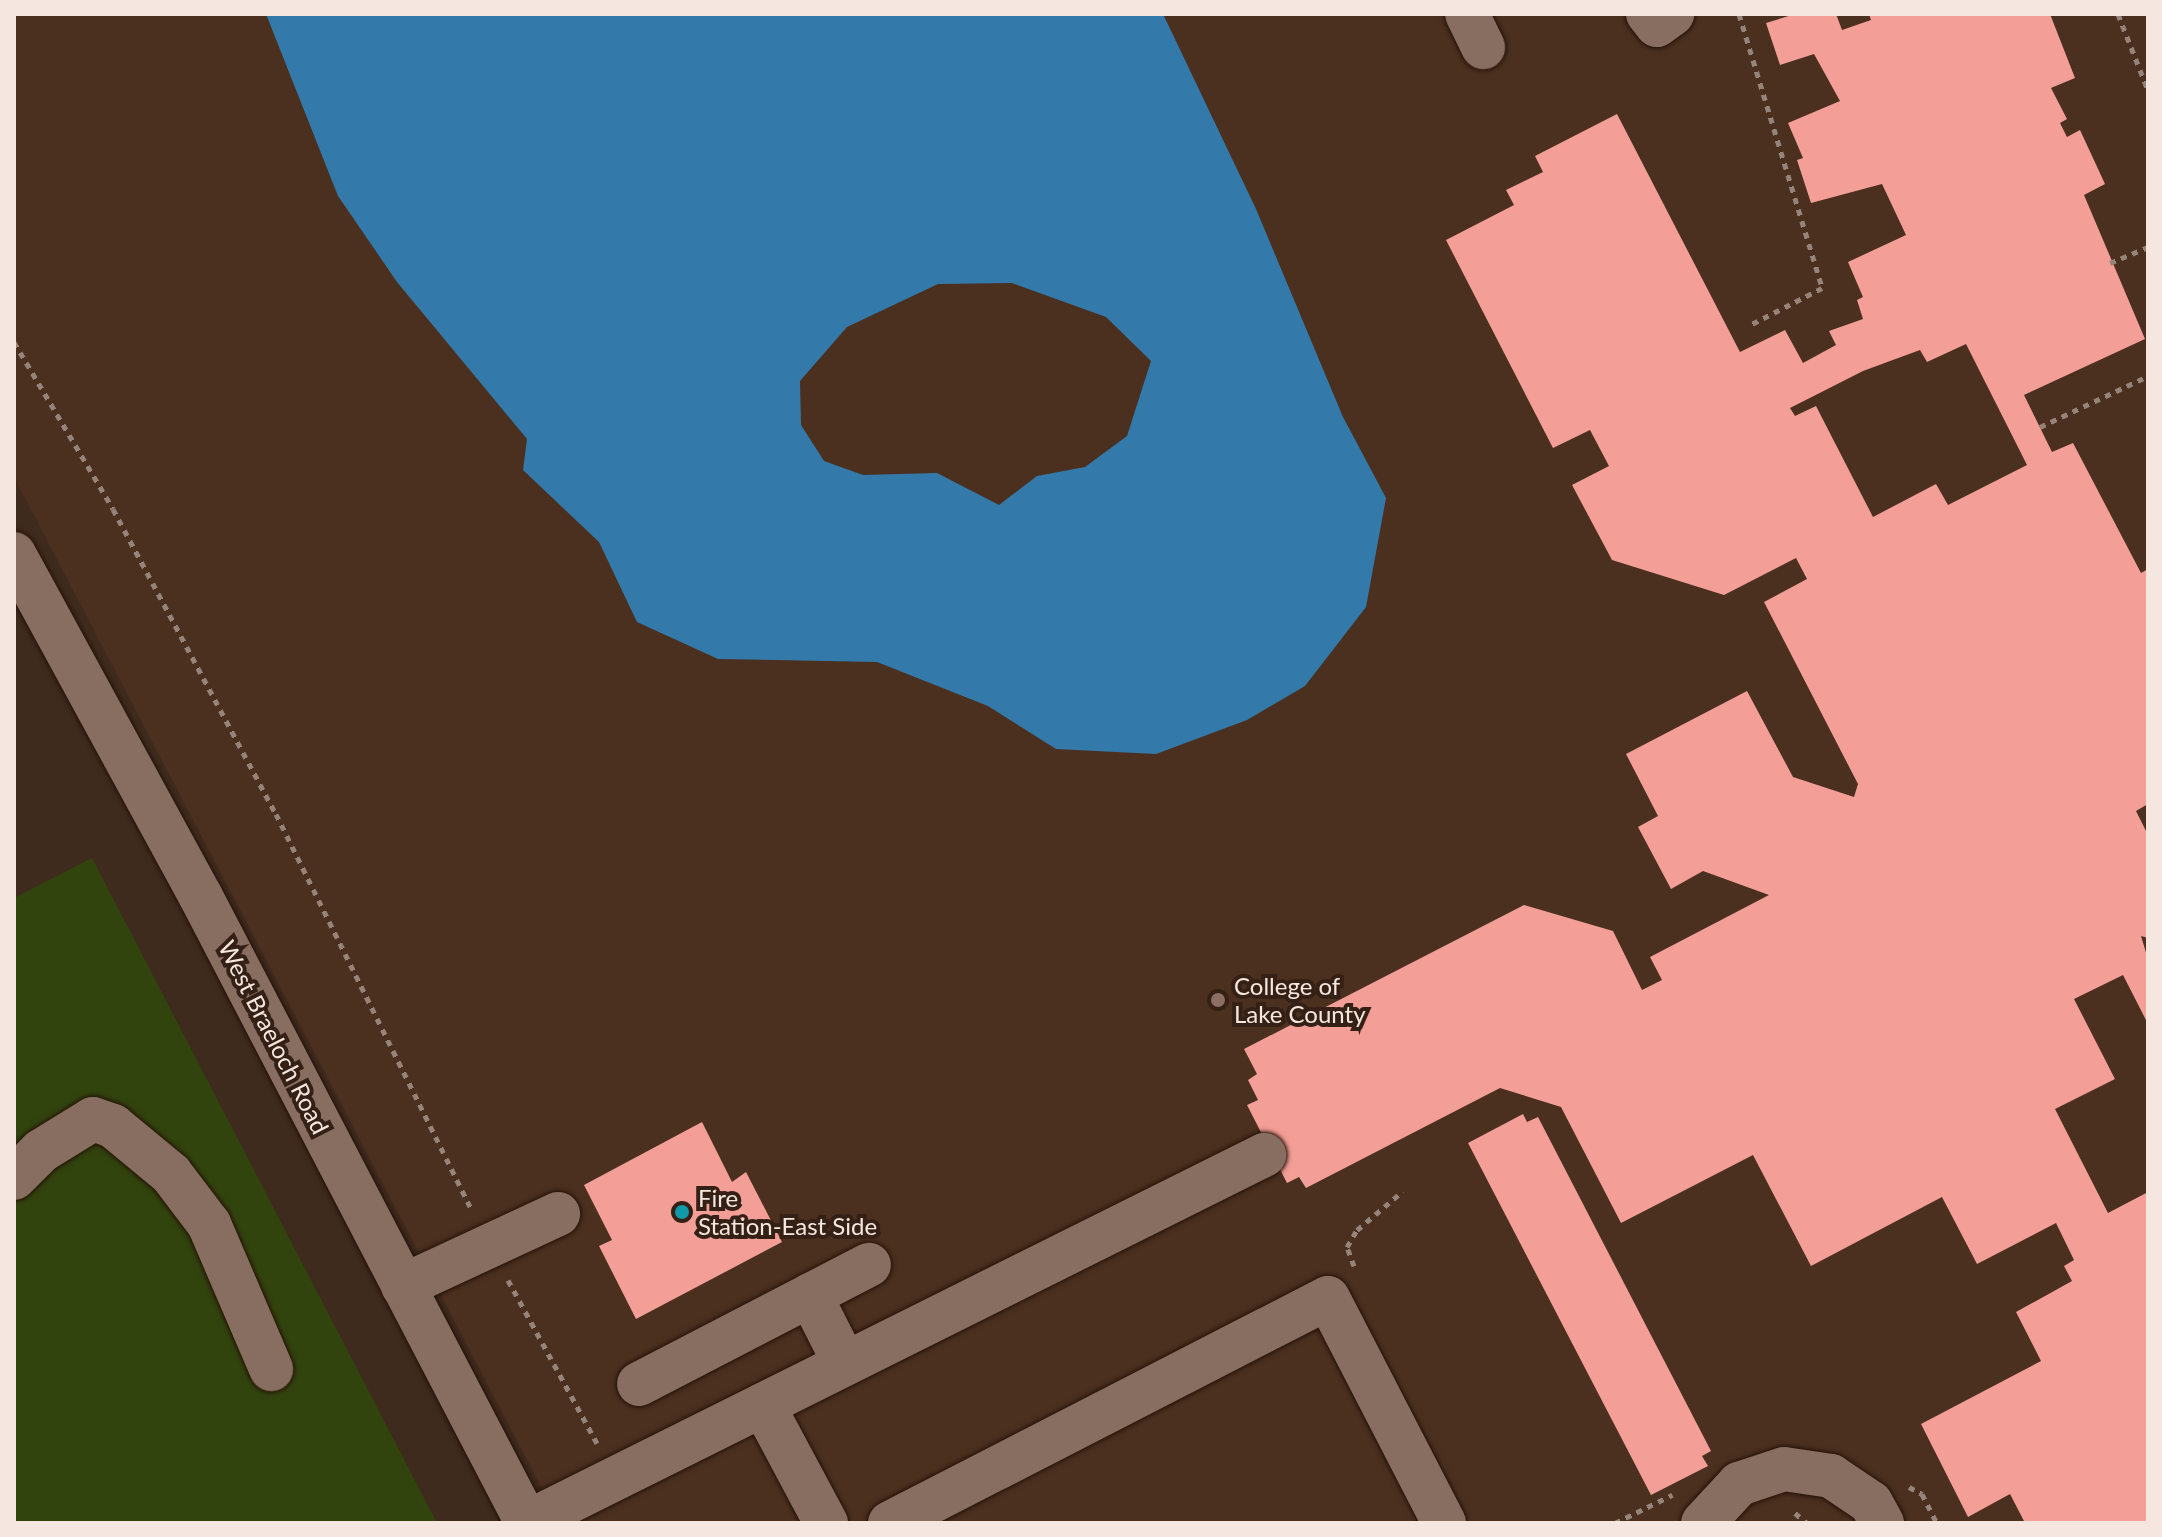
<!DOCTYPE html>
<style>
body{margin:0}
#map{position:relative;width:2162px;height:1537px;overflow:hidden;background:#3f2a1e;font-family:Lato,sans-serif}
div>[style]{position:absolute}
.built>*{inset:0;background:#4b3020}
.green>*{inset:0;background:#32440e}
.water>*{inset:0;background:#337aaa}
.building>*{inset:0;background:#f39e97}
.path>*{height:5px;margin-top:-2.5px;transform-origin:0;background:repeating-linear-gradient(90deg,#95847a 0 6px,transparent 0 12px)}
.roads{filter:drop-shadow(0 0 2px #251207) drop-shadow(0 0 2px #251207)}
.minor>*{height:44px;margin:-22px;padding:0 22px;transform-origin:22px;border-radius:22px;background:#876e60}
.dots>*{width:22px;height:22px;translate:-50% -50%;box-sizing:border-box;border:4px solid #342014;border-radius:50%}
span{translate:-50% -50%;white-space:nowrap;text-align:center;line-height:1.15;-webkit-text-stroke:8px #342014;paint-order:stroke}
.poi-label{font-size:24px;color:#f5e7df}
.left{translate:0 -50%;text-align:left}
.street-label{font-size:24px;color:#f5e7df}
.frame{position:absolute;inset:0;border:16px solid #f5e7df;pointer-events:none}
</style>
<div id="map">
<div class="built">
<div style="clip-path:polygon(14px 14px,2148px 14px,2148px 1523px,560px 1523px,14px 477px)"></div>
</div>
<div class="green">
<div style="clip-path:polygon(92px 858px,437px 1523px,14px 1523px,14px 898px)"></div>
</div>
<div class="water">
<div style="clip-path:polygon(evenodd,266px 14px,1163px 14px,1256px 209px,1343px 417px,1386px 498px,1366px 607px,1305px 686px,1247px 720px,1156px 754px,1056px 749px,988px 706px,877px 662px,718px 659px,637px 622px,599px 542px,523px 470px,527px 439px,397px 282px,338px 196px,266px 14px,1012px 283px,1106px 317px,1151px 361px,1127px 436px,1085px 467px,1037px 476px,999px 505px,937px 473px,863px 475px,824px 461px,801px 425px,800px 381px,847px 327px,938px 284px,1012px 283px)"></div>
</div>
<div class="building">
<div style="clip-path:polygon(evenodd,1795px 14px,1836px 14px,1842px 30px,1871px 20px,1869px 14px,2050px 14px,2075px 78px,2051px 88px,2067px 119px,2060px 123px,2067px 137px,2080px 130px,2105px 184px,2084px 195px,2145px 339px,2024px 395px,2052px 452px,2073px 443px,2141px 573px,2148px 569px,2148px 804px,2136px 811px,2148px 835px,2148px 938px,2141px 936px,2148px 959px,2148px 1024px,2123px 975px,2074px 999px,2115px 1079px,2055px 1109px,2108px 1213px,2148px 1192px,2148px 1523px,2025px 1523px,2010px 1494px,1968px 1517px,1921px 1424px,2041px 1361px,2016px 1312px,2072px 1281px,2064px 1266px,2074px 1260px,2056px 1223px,1977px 1264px,1942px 1197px,1811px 1266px,1753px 1155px,1621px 1223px,1561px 1107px,1500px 1088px,1306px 1188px,1299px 1177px,1287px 1183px,1247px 1105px,1258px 1100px,1248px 1080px,1257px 1074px,1244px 1049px,1524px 905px,1613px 931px,1642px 990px,1662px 980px,1650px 957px,1769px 895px,1703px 871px,1671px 889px,1638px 827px,1658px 816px,1626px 754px,1747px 691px,1793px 777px,1854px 797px,1858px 784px,1764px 602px,1807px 579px,1796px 558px,1724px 595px,1612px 560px,1572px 485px,1609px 466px,1590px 430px,1553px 448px,1446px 240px,1514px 205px,1506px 190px,1543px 172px,1535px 156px,1617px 114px,1740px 352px,1785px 330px,1803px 363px,1836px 345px,1829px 331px,1863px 319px,1857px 300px,1863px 297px,1848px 262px,1906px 235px,1882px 184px,1811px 203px,1797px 160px,1803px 158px,1788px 123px,1840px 101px,1814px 54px,1780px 65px,1766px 23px,1795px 14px,1966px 344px,2027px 465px,1948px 505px,1936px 484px,1873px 517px,1816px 406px,1795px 416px,1790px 408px,1863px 371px,1920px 350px,1927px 362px,1966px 344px)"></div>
<div style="clip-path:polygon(1523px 1114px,1527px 1122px,1538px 1117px,1711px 1451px,1702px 1456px,1708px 1466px,1651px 1495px,1468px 1143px)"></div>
<div style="clip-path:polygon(702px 1122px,732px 1182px,746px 1172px,782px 1242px,636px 1319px,599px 1246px,612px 1240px,584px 1185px)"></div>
</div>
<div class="path">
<div style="left:1739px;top:14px;width:286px;rotate:73.1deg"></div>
<div style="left:1822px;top:288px;width:81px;rotate:152.8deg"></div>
<div style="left:2118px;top:14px;width:82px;rotate:68.5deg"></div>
<div style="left:2110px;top:263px;width:41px;rotate:-22.8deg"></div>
<div style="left:14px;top:342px;width:194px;rotate:59.3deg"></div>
<div style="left:113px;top:509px;width:346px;rotate:61.9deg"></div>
<div style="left:276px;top:814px;width:442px;rotate:63.7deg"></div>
<div style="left:2040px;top:427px;width:119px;rotate:-25.3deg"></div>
<div style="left:1354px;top:1266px;width:20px;rotate:-110deg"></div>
<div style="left:1347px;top:1247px;width:20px;rotate:-60deg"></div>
<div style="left:1357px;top:1230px;width:60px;rotate:-40.3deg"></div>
<div style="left:508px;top:1280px;width:186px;rotate:61.4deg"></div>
<div style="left:1909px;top:1487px;width:15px;rotate:28deg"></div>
<div style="left:1922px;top:1494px;width:33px;rotate:63deg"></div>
<div style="left:1795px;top:1513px;width:16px;rotate:40deg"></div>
<div style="left:1615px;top:1523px;width:64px;rotate:-26.2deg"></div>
</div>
<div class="roads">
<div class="minor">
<div style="left:1467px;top:14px;width:37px;rotate:64deg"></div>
<div style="left:1648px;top:14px;width:14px;rotate:51deg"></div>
<div style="left:1657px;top:25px;width:19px;rotate:-36deg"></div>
<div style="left:14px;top:554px;width:388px;rotate:61.4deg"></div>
<div style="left:200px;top:895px;width:708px;rotate:62.49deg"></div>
<div style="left:14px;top:1178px;width:38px;rotate:-45deg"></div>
<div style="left:41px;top:1151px;width:61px;rotate:-31.6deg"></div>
<div style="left:93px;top:1119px;width:21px;rotate:19deg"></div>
<div style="left:113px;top:1126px;width:75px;rotate:39.6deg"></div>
<div style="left:171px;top:1174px;width:63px;rotate:52.8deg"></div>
<div style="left:209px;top:1224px;width:158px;rotate:66.8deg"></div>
<div style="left:403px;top:1286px;width:171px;rotate:-24.9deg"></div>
<div style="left:810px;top:1295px;width:77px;rotate:63.1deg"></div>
<div style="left:639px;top:1384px;width:259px;rotate:-27.4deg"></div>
<div style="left:763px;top:1405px;width:134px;rotate:61.9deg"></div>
<div style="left:526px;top:1523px;width:825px;rotate:-26.5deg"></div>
<div style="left:890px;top:1523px;width:492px;rotate:-27.2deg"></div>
<div style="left:1328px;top:1298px;width:253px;rotate:62.7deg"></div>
<div style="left:1703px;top:1523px;width:53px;rotate:-47.3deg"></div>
<div style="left:1739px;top:1484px;width:47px;rotate:-18.4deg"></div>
<div style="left:1784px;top:1469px;width:48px;rotate:8.5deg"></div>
<div style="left:1831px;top:1476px;width:48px;rotate:34deg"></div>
<div style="left:1871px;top:1503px;width:23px;rotate:61deg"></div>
</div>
</div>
<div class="dots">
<div style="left:1218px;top:1000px;background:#8d6e63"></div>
<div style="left:682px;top:1212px;background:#0f9aa8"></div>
</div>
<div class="poi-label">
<span class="left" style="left:1234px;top:1000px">College of<br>Lake County</span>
<span class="left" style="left:698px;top:1212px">Fire<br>Station-East Side</span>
</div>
<div class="street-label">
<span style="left:274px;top:1037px;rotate:63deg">West Braeloch Road</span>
</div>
<div class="frame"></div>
</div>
